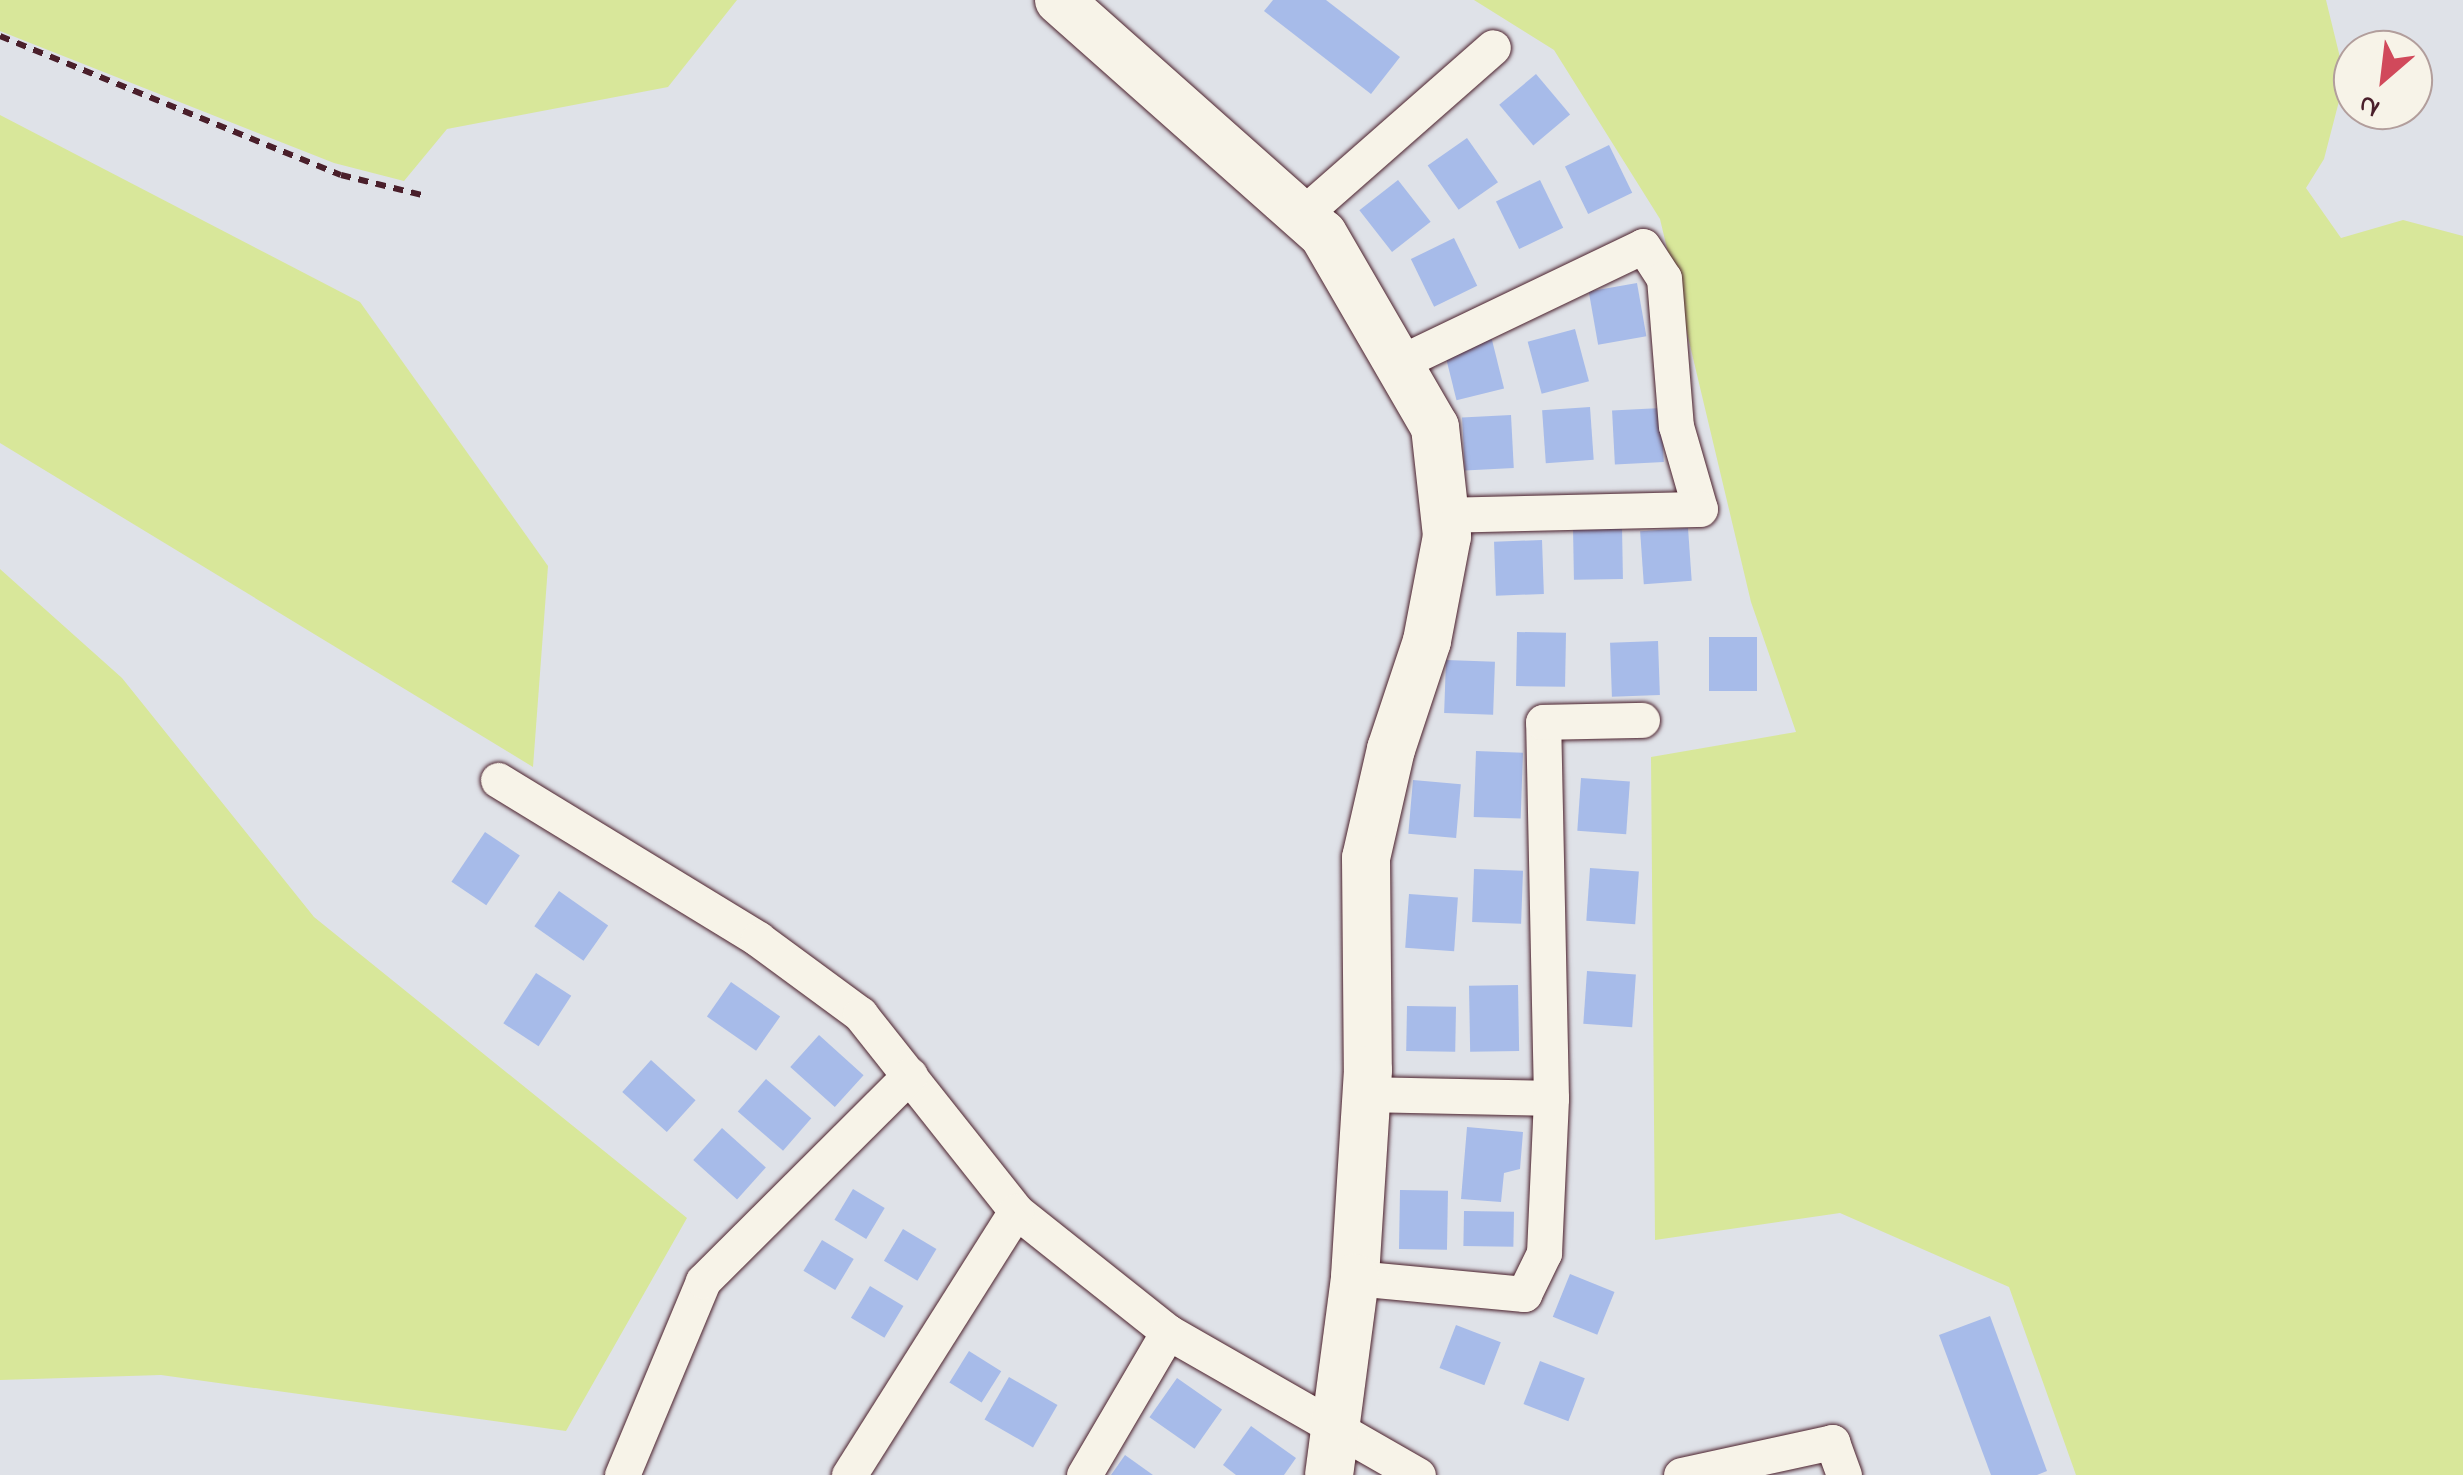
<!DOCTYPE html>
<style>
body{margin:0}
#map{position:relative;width:2463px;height:1475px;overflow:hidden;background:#dfe2e8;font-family:"Indie Flower",sans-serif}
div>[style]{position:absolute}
.green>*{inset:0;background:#d8e79a}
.building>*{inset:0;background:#a7bbe9;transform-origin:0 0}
.path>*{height:6px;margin-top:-3px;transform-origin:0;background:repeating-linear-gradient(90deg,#4a1f2b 0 10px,transparent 0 18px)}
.roads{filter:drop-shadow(0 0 2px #4a1f2b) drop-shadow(0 0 2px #4a1f2b)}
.street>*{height:35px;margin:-17.5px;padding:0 17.5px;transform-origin:17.5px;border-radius:17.5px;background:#f7f3e8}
.secondary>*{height:48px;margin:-24px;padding:0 24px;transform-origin:24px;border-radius:24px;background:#f7f3e8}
span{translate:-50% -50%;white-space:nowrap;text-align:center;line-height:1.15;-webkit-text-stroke:9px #f7f3e8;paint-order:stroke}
.north{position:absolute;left:2333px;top:30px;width:100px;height:100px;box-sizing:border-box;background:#f7f3e8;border:2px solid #b29e9c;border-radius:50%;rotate:208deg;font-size:28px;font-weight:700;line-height:40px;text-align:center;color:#4a1f2b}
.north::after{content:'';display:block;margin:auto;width:35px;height:45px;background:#d1495b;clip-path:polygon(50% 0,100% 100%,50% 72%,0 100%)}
</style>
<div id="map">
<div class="green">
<div style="clip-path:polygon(0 0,737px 0,668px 87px,447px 129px,404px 181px,334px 163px,0 31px)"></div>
<div style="clip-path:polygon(1474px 0,2326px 0,2345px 78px,2324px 159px,2306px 188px,2341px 238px,2403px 220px,2463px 236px,2463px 1475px,2076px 1475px,2009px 1287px,1840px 1213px,1655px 1240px,1651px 757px,1796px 732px,1751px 602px,1660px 219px,1554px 50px)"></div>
<div style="clip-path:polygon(0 115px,360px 302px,548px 566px,533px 767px,0 443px)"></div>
<div style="clip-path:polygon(0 569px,122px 678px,314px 917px,687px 1218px,566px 1431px,161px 1375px,0 1380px)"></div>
</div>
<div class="building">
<div style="clip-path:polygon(1273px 0,1326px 0,1400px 57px,1371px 94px,1264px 11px)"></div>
<div style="left:1536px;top:74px;width:53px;height:48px;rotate:50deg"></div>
<div style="left:1467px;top:138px;width:54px;height:48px;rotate:55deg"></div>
<div style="left:1609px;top:145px;width:53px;height:49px;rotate:64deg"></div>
<div style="left:1398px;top:180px;width:53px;height:49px;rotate:52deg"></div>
<div style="left:1540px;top:180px;width:53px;height:49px;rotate:64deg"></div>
<div style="left:1454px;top:238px;width:53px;height:48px;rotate:64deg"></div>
<div style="left:1637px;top:283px;width:54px;height:49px;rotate:80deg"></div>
<div style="left:1575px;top:329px;width:54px;height:49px;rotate:75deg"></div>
<div style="left:1491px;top:336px;width:54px;height:49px;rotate:76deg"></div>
<div style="left:1590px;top:407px;width:53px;height:48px;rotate:86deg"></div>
<div style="left:1661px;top:408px;width:54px;height:49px;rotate:87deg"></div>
<div style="left:1511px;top:415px;width:53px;height:49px;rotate:87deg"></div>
<div style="left:1622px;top:526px;width:53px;height:49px;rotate:89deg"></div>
<div style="left:1688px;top:528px;width:53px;height:48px;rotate:86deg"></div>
<div style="left:1542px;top:540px;width:54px;height:48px;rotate:88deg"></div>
<div style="left:1517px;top:632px;width:49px;height:54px;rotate:1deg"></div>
<div style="left:1709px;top:637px;width:48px;height:54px"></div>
<div style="left:1658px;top:641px;width:54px;height:48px;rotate:88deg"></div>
<div style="left:1446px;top:660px;width:49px;height:53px;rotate:2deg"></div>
<div style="left:1476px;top:751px;width:47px;height:66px;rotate:2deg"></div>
<div style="left:1581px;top:778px;width:49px;height:53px;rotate:4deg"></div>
<div style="left:1413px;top:780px;width:48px;height:54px;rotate:5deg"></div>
<div style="left:485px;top:832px;width:42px;height:60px;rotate:34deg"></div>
<div style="left:1590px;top:868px;width:49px;height:53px;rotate:4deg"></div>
<div style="left:1474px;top:869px;width:49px;height:53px;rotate:2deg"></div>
<div style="left:559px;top:891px;width:60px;height:43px;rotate:35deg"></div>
<div style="left:1409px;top:894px;width:49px;height:54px;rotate:4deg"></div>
<div style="left:1587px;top:971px;width:49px;height:53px;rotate:4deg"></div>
<div style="left:536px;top:973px;width:42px;height:60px;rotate:33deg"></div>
<div style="left:731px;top:982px;width:60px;height:42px;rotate:35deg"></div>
<div style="left:1518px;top:985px;width:66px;height:49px;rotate:89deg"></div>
<div style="left:1407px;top:1006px;width:49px;height:45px;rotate:1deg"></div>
<div style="left:819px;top:1035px;width:60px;height:43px;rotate:42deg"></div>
<div style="left:651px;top:1060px;width:60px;height:43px;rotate:42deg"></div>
<div style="left:766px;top:1079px;width:60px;height:43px;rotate:41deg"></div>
<div style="clip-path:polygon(1467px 1127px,1523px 1132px,1520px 1169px,1504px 1173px,1501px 1202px,1461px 1199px)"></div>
<div style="left:722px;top:1128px;width:59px;height:43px;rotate:42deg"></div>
<div style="left:853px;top:1189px;width:37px;height:36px;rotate:31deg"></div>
<div style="left:1400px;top:1190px;width:48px;height:59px;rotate:1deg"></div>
<div style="left:1464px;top:1211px;width:50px;height:35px;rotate:1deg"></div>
<div style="left:903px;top:1229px;width:39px;height:37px;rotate:31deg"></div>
<div style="left:822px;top:1240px;width:37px;height:36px;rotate:31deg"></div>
<div style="left:1570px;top:1274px;width:48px;height:46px;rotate:22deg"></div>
<div style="left:870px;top:1286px;width:39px;height:37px;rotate:31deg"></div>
<div style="clip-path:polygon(1990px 1316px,2047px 1471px,2037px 1475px,1991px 1475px,1939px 1335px)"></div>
<div style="left:1456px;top:1325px;width:48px;height:46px;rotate:21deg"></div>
<div style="left:969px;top:1351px;width:38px;height:37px;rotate:32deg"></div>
<div style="left:1540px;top:1361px;width:48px;height:46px;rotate:21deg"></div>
<div style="left:1009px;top:1377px;width:56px;height:49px;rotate:30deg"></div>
<div style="left:1177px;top:1378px;width:55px;height:48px;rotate:35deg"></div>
<div style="clip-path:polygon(1251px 1426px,1296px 1458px,1284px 1475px,1236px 1475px,1223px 1465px)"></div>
<div style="clip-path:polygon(1125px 1455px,1153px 1475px,1111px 1475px)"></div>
</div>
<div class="path">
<div style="left:0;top:36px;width:368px;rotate:22.2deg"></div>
<div style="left:341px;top:175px;width:88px;rotate:13.9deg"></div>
</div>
<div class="roads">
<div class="street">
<div style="left:1302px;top:215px;width:254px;rotate:-41.3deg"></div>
<div style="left:1401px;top:362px;width:268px;rotate:-25.6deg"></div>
<div style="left:1643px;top:246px;width:38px;rotate:57deg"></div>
<div style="left:1664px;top:278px;width:148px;rotate:85.4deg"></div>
<div style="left:1676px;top:426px;width:86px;rotate:73.9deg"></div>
<div style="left:1700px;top:509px;width:255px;rotate:178.7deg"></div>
<div style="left:498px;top:780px;width:305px;rotate:31.4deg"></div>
<div style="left:758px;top:939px;width:127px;rotate:36.3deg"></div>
<div style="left:860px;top:1014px;width:251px;rotate:51.6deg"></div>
<div style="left:1016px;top:1211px;width:194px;rotate:38.5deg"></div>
<div style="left:1168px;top:1332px;width:288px;rotate:29.8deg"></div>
<div style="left:1367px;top:1094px;width:184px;rotate:1.2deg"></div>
<div style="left:1355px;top:1278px;width:170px;rotate:5.4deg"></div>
<div style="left:1524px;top:1294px;width:46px;rotate:-64deg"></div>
<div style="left:1544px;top:1253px;width:155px;rotate:-87.4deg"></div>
<div style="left:1551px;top:1098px;width:376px;rotate:-91.2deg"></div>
<div style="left:1543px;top:722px;width:99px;rotate:-1.2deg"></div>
<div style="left:622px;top:1475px;width:210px;rotate:-67.3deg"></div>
<div style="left:703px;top:1281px;width:292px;rotate:-44.9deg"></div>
<div style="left:849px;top:1475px;width:312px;rotate:-57.7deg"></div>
<div style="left:1084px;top:1475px;width:166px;rotate:-59.6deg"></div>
<div style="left:1681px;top:1475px;width:155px;rotate:-12.3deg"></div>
<div style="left:1832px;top:1442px;width:35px;rotate:70deg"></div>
</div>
<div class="secondary">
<div style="left:1059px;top:0;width:353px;rotate:41.6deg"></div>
<div style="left:1323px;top:234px;width:223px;rotate:59.9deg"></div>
<div style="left:1435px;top:427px;width:110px;rotate:83.7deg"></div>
<div style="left:1447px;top:536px;width:107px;rotate:100.8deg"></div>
<div style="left:1427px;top:641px;width:114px;rotate:108.4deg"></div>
<div style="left:1391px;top:749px;width:112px;rotate:102.9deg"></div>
<div style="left:1366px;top:858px;width:212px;rotate:89.5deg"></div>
<div style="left:1368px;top:1070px;width:208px;rotate:93.6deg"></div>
<div style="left:1355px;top:1278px;width:199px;rotate:97.5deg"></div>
</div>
</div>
<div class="north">N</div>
</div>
